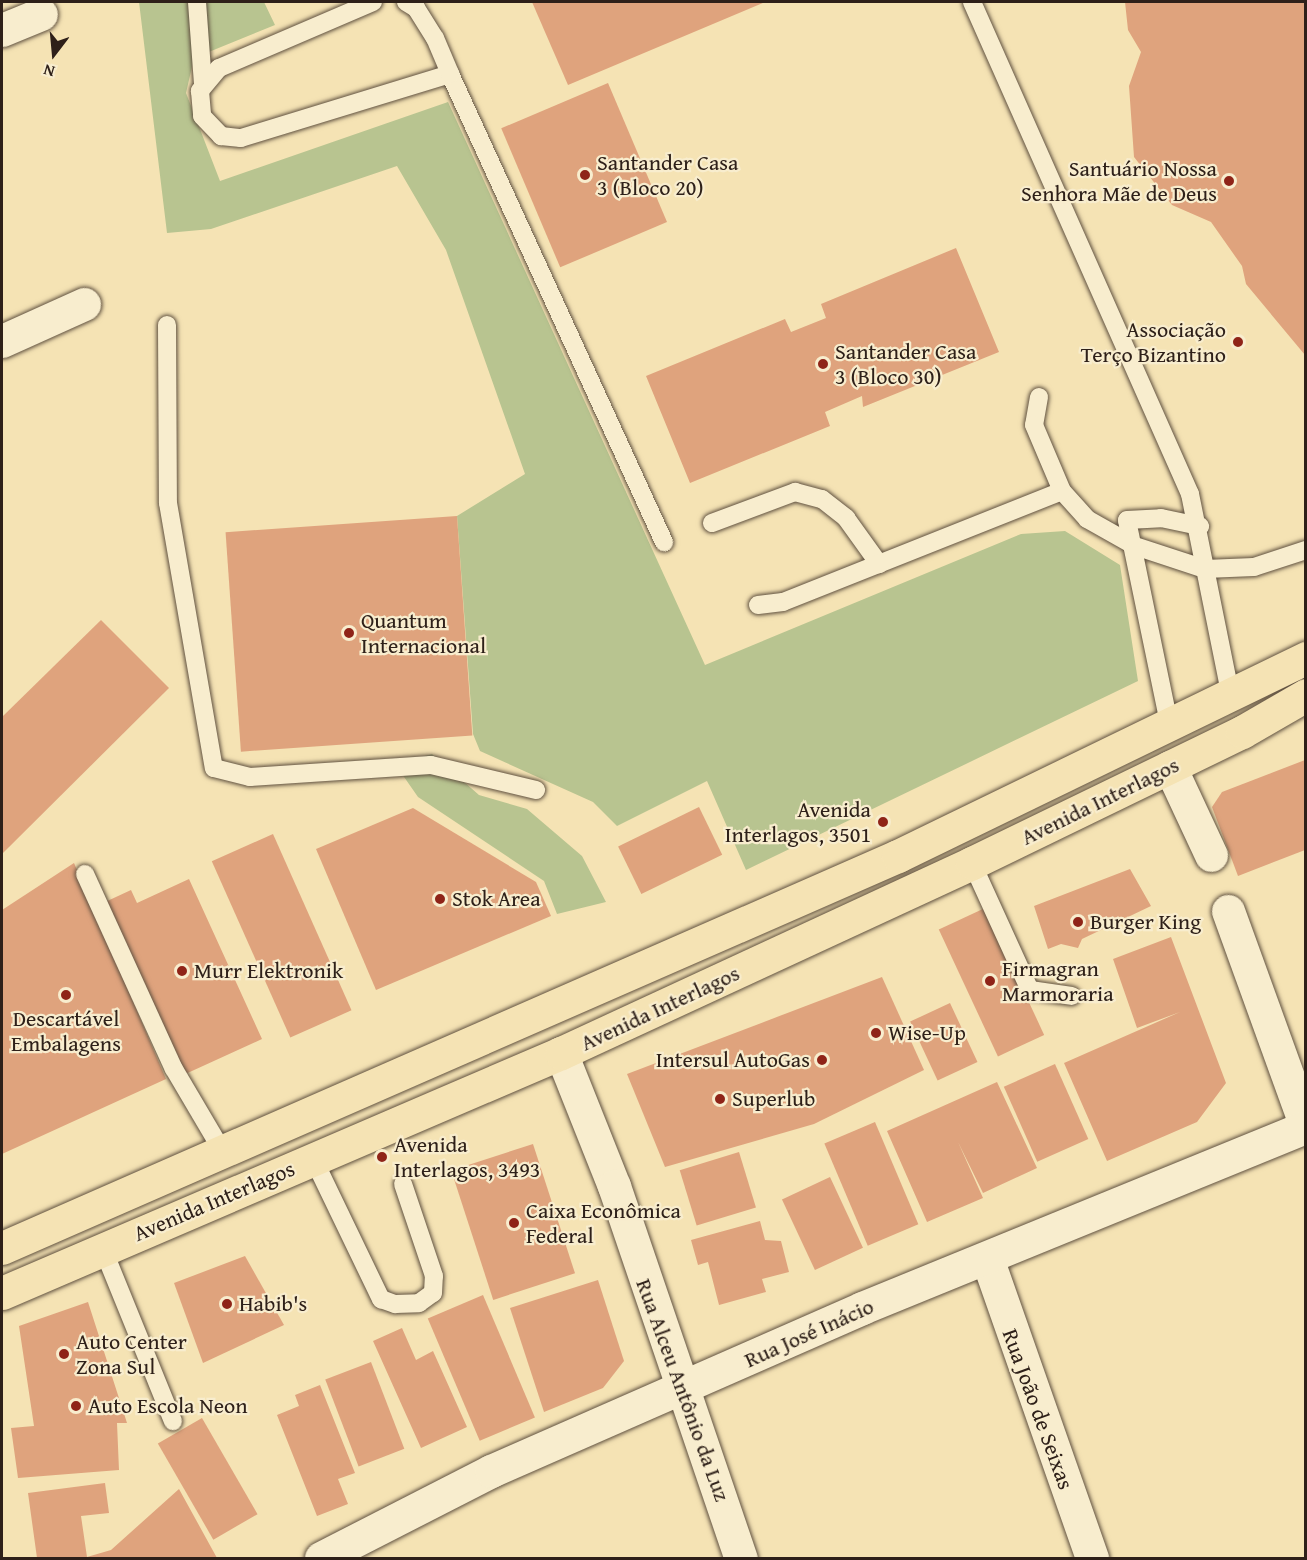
<!DOCTYPE html>
<meta charset="utf-8">
<style>
body{margin:0}
#map{position:relative;width:1307px;height:1560px;overflow:hidden;background:#f5e3b4;font-family:"Gentium Book Plus",serif}
div>[style]{position:absolute}
.green>*{inset:0;background:#b8c490}
.building>*{inset:0;background:#dfa37d;transform-origin:0 0}
.roads{filter:drop-shadow(0 0 2px #605140) drop-shadow(0 0 2px #605140)}
.lane>*{height:18px;margin:-9px;padding:0 9px;transform-origin:9px;border-radius:9px;background:#f8edce}
.street>*{height:33px;margin:-16.5px;padding:0 16.5px;transform-origin:16.5px;border-radius:16.5px;background:#f8edce}
.primary>*{height:33px;margin:-16.5px;padding:0 16.5px;transform-origin:16.5px;border-radius:16.5px;background:#f5e3b4}
.dots>*{width:16px;height:16px;translate:-50% -50%;box-sizing:border-box;border:3px solid #f8edce;border-radius:50%}
span{translate:-50% -50%;white-space:nowrap;text-align:center;line-height:1.15;-webkit-text-stroke:4.5px #f8edce;paint-order:stroke}
.poi-label{font-size:22px;color:#2e2019}
.left{translate:0 -50%;text-align:left}
.right{translate:-100% -50%;text-align:right}
.street-label{font-size:22px;color:#2e2019}
.frame{position:absolute;inset:0;border:3px solid #2e2019;pointer-events:none}
.north{position:absolute;left:24px;top:24px;width:60px;height:60px;-webkit-text-stroke:4px #f8edce;paint-order:stroke;rotate:196deg;font-size:16px;font-weight:700;line-height:24px;text-align:center;color:#2e2019}
.north::after{content:'';display:block;margin:auto;width:21px;height:27px;background:#2e2019;clip-path:polygon(50% 0,100% 100%,50% 72%,0 100%)}
</style>
<div id="map">
<div class="green">
<div style="clip-path:polygon(139px 2px,264px 2px,275px 25px,194px 58px,186px 93px,220px 181px,448px 102px,705px 665px,1021px 534px,1065px 531px,1120px 565px,1138px 681px,746px 870px,707px 781px,617px 826px,593px 802px,480px 751px,473px 734px,457px 516px,525px 474px,446px 250px,397px 166px,211px 229px,167px 233px)"></div>
<div style="clip-path:polygon(432px 754px,479px 795px,527px 809px,582px 856px,606px 902px,557px 914px,544px 881px,418px 797px,395px 764px)"></div>
</div>
<div class="building">
<div style="clip-path:polygon(532px 2px,765px 2px,568px 85px)"></div>
<div style="clip-path:polygon(1125px 2px,1305px 2px,1305px 355px,1246px 284px,1242px 266px,1211px 222px,1172px 205px,1134px 157px,1129px 86px,1141px 52px,1128px 30px)"></div>
<div style="left:608px;top:83px;width:151px;height:116px;rotate:67deg"></div>
<div style="clip-path:polygon(956px 248px,999px 352px,863px 407px,862px 396px,825px 412px,830px 426px,690px 483px,646px 376px,785px 319px,791px 332px,826px 318px,821px 304px)"></div>
<div style="left:457px;top:516px;width:220px;height:232px;rotate:86deg"></div>
<div style="clip-path:polygon(101px 620px,169px 688px,2px 854px,2px 717px)"></div>
<div style="clip-path:polygon(1305px 760px,1305px 850px,1238px 876px,1212px 807px,1222px 792px)"></div>
<div style="left:699px;top:807px;width:53px;height:90px;rotate:64deg"></div>
<div style="clip-path:polygon(413px 808px,536px 882px,551px 916px,376px 990px,316px 849px)"></div>
<div style="left:273px;top:834px;width:193px;height:67px;rotate:66deg"></div>
<div style="clip-path:polygon(74px 863px,166px 1079px,2px 1154px,2px 910px)"></div>
<div style="clip-path:polygon(1130px 869px,1151px 906px,1082px 939px,1078px 948px,1061px 944px,1048px 949px,1034px 906px)"></div>
<div style="clip-path:polygon(189px 879px,262px 1039px,181px 1076px,103px 903px,131px 890px,137px 903px)"></div>
<div style="left:985px;top:908px;width:140px;height:51px;rotate:65deg"></div>
<div style="clip-path:polygon(1171px 937px,1226px 1083px,1197px 1122px,1107px 1161px,1064px 1063px,1180px 1012px,1137px 1028px,1113px 959px)"></div>
<div style="clip-path:polygon(882px 977px,924px 1070px,814px 1124px,665px 1167px,627px 1074px)"></div>
<div style="left:950px;top:1003px;width:65px;height:44px;rotate:65deg"></div>
<div style="left:1055px;top:1064px;width:82px;height:56px;rotate:66deg"></div>
<div style="clip-path:polygon(997px 1082px,1037px 1168px,983px 1193px,958px 1142px,983px 1198px,927px 1222px,887px 1131px)"></div>
<div style="left:875px;top:1122px;width:111px;height:55px;rotate:67deg"></div>
<div style="left:533px;top:1144px;width:136px;height:86px;rotate:72deg"></div>
<div style="left:739px;top:1152px;width:58px;height:62px;rotate:73deg"></div>
<div style="left:830px;top:1177px;width:78px;height:53px;rotate:65deg"></div>
<div style="clip-path:polygon(760px 1221px,765px 1240px,781px 1241px,789px 1272px,762px 1279px,766px 1292px,719px 1305px,708px 1262px,698px 1265px,691px 1240px)"></div>
<div style="clip-path:polygon(245px 1256px,284px 1325px,203px 1363px,174px 1283px)"></div>
<div style="clip-path:polygon(598px 1280px,624px 1361px,603px 1388px,544px 1412px,510px 1308px)"></div>
<div style="left:483px;top:1295px;width:133px;height:60px;rotate:67deg"></div>
<div style="clip-path:polygon(88px 1302px,127px 1423px,117px 1423px,119px 1470px,18px 1478px,11px 1428px,34px 1426px,19px 1326px)"></div>
<div style="clip-path:polygon(402px 1328px,416px 1360px,433px 1351px,467px 1427px,421px 1448px,373px 1341px)"></div>
<div style="left:371px;top:1362px;width:93px;height:49px;rotate:69deg"></div>
<div style="clip-path:polygon(320px 1385px,355px 1473px,338px 1479px,348px 1504px,317px 1516px,277px 1415px,299px 1406px,295px 1395px)"></div>
<div style="left:202px;top:1418px;width:111px;height:51px;rotate:60deg"></div>
<div style="clip-path:polygon(105px 1483px,109px 1513px,81px 1516px,87px 1557px,111px 1550px,179px 1489px,217px 1558px,37px 1558px,28px 1493px)"></div>
</div>
<div class="roads">
<div class="lane">
<div style="left:197px;top:2px;width:81px;rotate:85.8deg"></div>
<div style="left:373px;top:2px;width:168px;rotate:156.8deg"></div>
<div style="left:219px;top:68px;width:30px;rotate:130deg"></div>
<div style="left:200px;top:91px;width:25px;rotate:85deg"></div>
<div style="left:202px;top:116px;width:28px;rotate:46deg"></div>
<div style="left:221px;top:136px;width:20px;rotate:6deg"></div>
<div style="left:241px;top:138px;width:219px;rotate:-17deg"></div>
<div style="left:450px;top:74px;width:515px;rotate:65.43deg"></div>
<div style="left:406px;top:2px;width:12px;rotate:31deg"></div>
<div style="left:416px;top:8px;width:36px;rotate:58deg"></div>
<div style="left:435px;top:38px;width:39px;rotate:67deg"></div>
<div style="left:972px;top:2px;width:538px;rotate:66.1deg"></div>
<div style="left:1190px;top:494px;width:208px;rotate:78.6deg"></div>
<div style="left:167px;top:325px;width:178px;rotate:89.7deg"></div>
<div style="left:168px;top:503px;width:269px;rotate:80.2deg"></div>
<div style="left:214px;top:768px;width:37px;rotate:14deg"></div>
<div style="left:250px;top:777px;width:181px;rotate:-3.8deg"></div>
<div style="left:431px;top:765px;width:108px;rotate:13.4deg"></div>
<div style="left:1039px;top:397px;width:28px;rotate:100deg"></div>
<div style="left:1034px;top:425px;width:72px;rotate:67deg"></div>
<div style="left:1062px;top:491px;width:38px;rotate:48deg"></div>
<div style="left:1087px;top:519px;width:55px;rotate:29.4deg"></div>
<div style="left:1135px;top:546px;width:74px;rotate:18.2deg"></div>
<div style="left:1205px;top:569px;width:49px;rotate:-2.3deg"></div>
<div style="left:1254px;top:567px;width:55px;rotate:-18.1deg"></div>
<div style="left:712px;top:523px;width:89px;rotate:-20.5deg"></div>
<div style="left:795px;top:492px;width:28px;rotate:15deg"></div>
<div style="left:822px;top:499px;width:31px;rotate:38deg"></div>
<div style="left:846px;top:518px;width:57px;rotate:54.3deg"></div>
<div style="left:758px;top:605px;width:25px;rotate:-7deg"></div>
<div style="left:783px;top:602px;width:300px;rotate:-21.7deg"></div>
<div style="left:1170px;top:728px;width:212px;rotate:-101.7deg"></div>
<div style="left:1127px;top:520px;width:34px;rotate:-3deg"></div>
<div style="left:1161px;top:518px;width:40px;rotate:12deg"></div>
<div style="left:972px;top:863px;width:140px;rotate:65.5deg"></div>
<div style="left:1030px;top:990px;width:42px;rotate:8.1deg"></div>
<div style="left:85px;top:874px;width:214px;rotate:65.5deg"></div>
<div style="left:174px;top:1069px;width:99px;rotate:59.5deg"></div>
<div style="left:313px;top:1158px;width:157px;rotate:64.3deg"></div>
<div style="left:381px;top:1299px;width:15px;rotate:20deg"></div>
<div style="left:395px;top:1304px;width:24px;rotate:-2deg"></div>
<div style="left:419px;top:1303px;width:17px;rotate:-36deg"></div>
<div style="left:433px;top:1293px;width:17px;rotate:-87deg"></div>
<div style="left:434px;top:1276px;width:97px;rotate:-108.6deg"></div>
<div style="left:103px;top:1249px;width:186px;rotate:67.9deg"></div>
</div>
<div class="street">
<div style="left:2px;top:30px;width:42px;rotate:-22.3deg"></div>
<div style="left:2px;top:341px;width:90px;rotate:-24.3deg"></div>
<div style="left:1170px;top:767px;width:97px;rotate:65deg"></div>
<div style="left:1228px;top:911px;width:229px;rotate:70.1deg"></div>
<div style="left:561px;top:1053px;width:143px;rotate:68.3deg"></div>
<div style="left:614px;top:1186px;width:393px;rotate:71.2deg"></div>
<div style="left:987px;top:1258px;width:318px;rotate:70.7deg"></div>
<div style="left:321px;top:1558px;width:191px;rotate:-27.1deg"></div>
<div style="left:491px;top:1471px;width:405px;rotate:-23.7deg"></div>
<div style="left:862px;top:1308px;width:479px;rotate:-22.2deg"></div>
</div>
<div class="primary">
<div style="left:2px;top:1248px;width:978px;rotate:-23.63deg"></div>
<div style="left:898px;top:856px;width:454px;rotate:-25.9deg"></div>
<div style="left:2px;top:1293px;width:608px;rotate:-23.24deg"></div>
<div style="left:561px;top:1053px;width:453px;rotate:-24.8deg"></div>
<div style="left:972px;top:863px;width:300px;rotate:-25.9deg"></div>
<div style="left:1242px;top:732px;width:74px;rotate:-30deg"></div>
</div>
</div>
<div class="dots">
<div style="left:585px;top:175px;background:#8f2418"></div>
<div style="left:1229px;top:181px;background:#8f2418"></div>
<div style="left:1238px;top:342px;background:#8f2418"></div>
<div style="left:823px;top:364px;background:#8f2418"></div>
<div style="left:349px;top:633px;background:#8f2418"></div>
<div style="left:883px;top:822px;background:#8f2418"></div>
<div style="left:440px;top:899px;background:#8f2418"></div>
<div style="left:1078px;top:922px;background:#8f2418"></div>
<div style="left:182px;top:971px;background:#8f2418"></div>
<div style="left:990px;top:981px;background:#8f2418"></div>
<div style="left:66px;top:995px;background:#8f2418"></div>
<div style="left:876px;top:1033px;background:#8f2418"></div>
<div style="left:822px;top:1060px;background:#8f2418"></div>
<div style="left:720px;top:1099px;background:#8f2418"></div>
<div style="left:382px;top:1157px;background:#8f2418"></div>
<div style="left:514px;top:1223px;background:#8f2418"></div>
<div style="left:227px;top:1304px;background:#8f2418"></div>
<div style="left:64px;top:1354px;background:#8f2418"></div>
<div style="left:76px;top:1406px;background:#8f2418"></div>
</div>
<div class="poi-label">
<span class="left" style="left:597px;top:175px">Santander Casa<br>3 (Bloco 20)</span>
<span class="right" style="left:1217px;top:181px">Santuário Nossa<br>Senhora Mãe de Deus</span>
<span class="right" style="left:1226px;top:342px">Associação<br>Terço Bizantino</span>
<span class="left" style="left:835px;top:364px">Santander Casa<br>3 (Bloco 30)</span>
<span class="left" style="left:361px;top:633px">Quantum<br>Internacional</span>
<span class="right" style="left:871px;top:822px">Avenida<br>Interlagos, 3501</span>
<span class="left" style="left:452px;top:899px">Stok Area</span>
<span class="left" style="left:1090px;top:922px">Burger King</span>
<span class="left" style="left:1002px;top:981px">Firmagran<br>Marmoraria</span>
<span class="left" style="left:194px;top:971px">Murr Elektronik</span>
<span style="left:66px;top:1031px">Descartável<br>Embalagens</span>
<span class="left" style="left:888px;top:1033px">Wise-Up</span>
<span class="right" style="left:810px;top:1060px">Intersul AutoGas</span>
<span class="left" style="left:732px;top:1099px">Superlub</span>
<span class="left" style="left:394px;top:1157px">Avenida<br>Interlagos, 3493</span>
<span class="left" style="left:526px;top:1223px">Caixa Econômica<br>Federal</span>
<span class="left" style="left:239px;top:1304px">Habib's</span>
<span class="left" style="left:76px;top:1354px">Auto Center<br>Zona Sul</span>
<span class="left" style="left:88px;top:1406px">Auto Escola Neon</span>
</div>
<div class="street-label">
<span style="left:1100px;top:801px;rotate:-26deg">Avenida Interlagos</span>
<span style="left:660px;top:1008px;rotate:-25deg">Avenida Interlagos</span>
<span style="left:214px;top:1201px;rotate:-23deg">Avenida Interlagos</span>
<span style="left:809px;top:1333px;rotate:-24deg">Rua José Inácio</span>
<span style="left:683px;top:1390px;rotate:70deg">Rua Alceu Antônio da Luz</span>
<span style="left:1038px;top:1409px;rotate:70deg">Rua João de Seixas</span>
</div>
<div class="frame"></div>
<div class="north">N</div>
</div>
